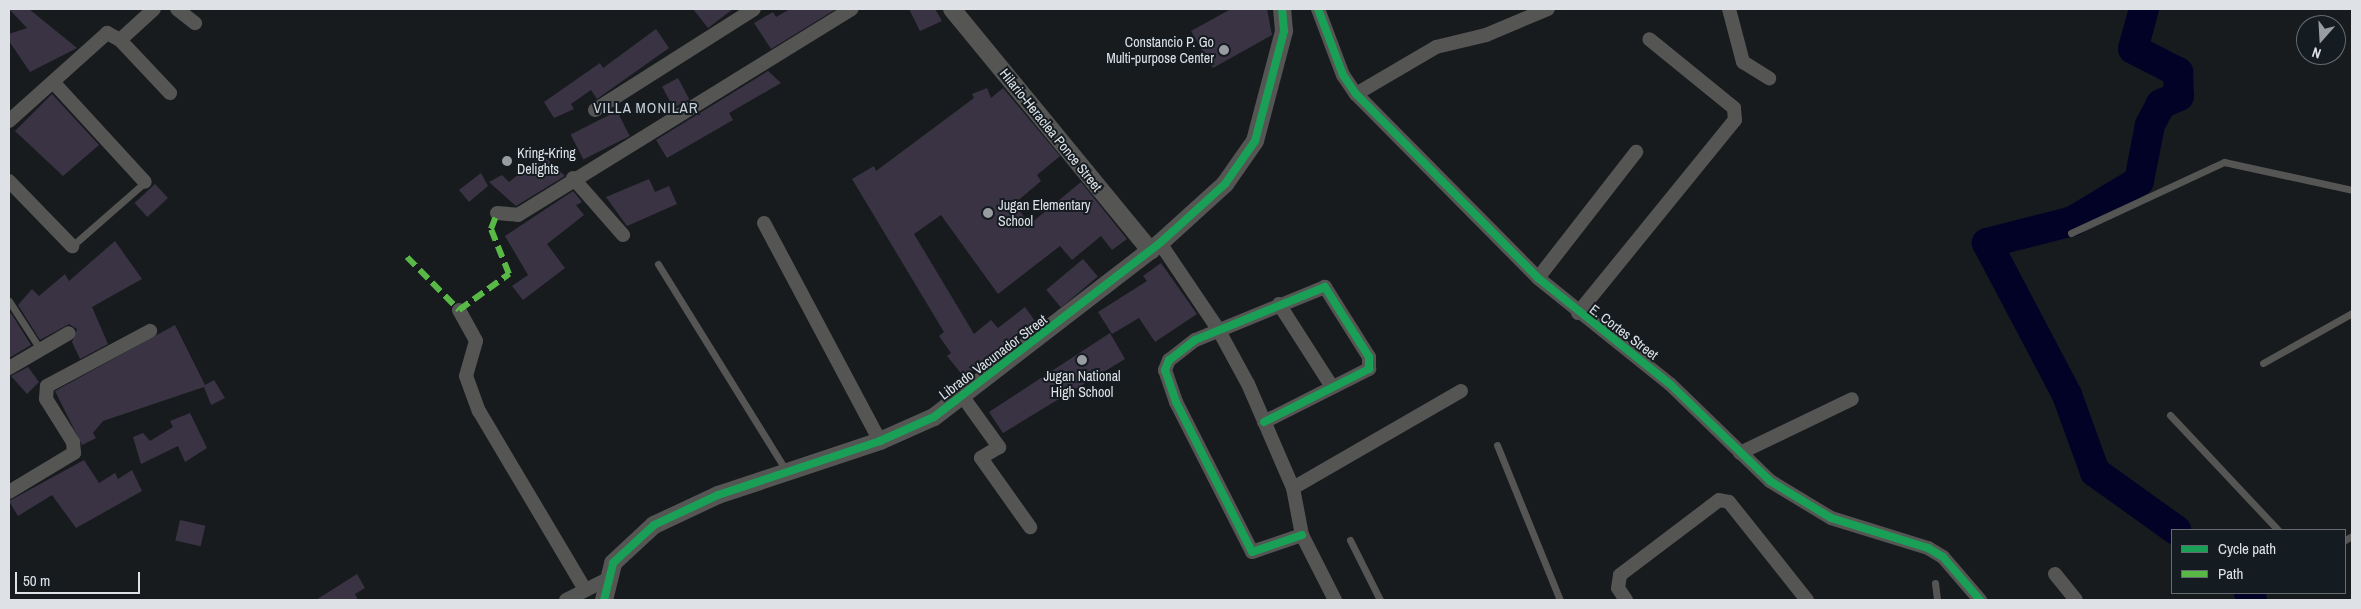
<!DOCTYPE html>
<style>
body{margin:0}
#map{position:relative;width:2361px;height:609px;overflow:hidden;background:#181b1e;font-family:"Archivo Narrow",sans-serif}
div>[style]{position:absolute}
.river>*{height:30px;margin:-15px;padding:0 15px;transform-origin:15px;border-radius:15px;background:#020227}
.building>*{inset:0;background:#393344;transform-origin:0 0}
.service>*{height:7px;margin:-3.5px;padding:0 3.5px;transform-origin:3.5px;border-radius:3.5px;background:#555554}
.minor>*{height:14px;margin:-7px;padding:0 7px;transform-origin:7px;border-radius:7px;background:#555554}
.tertiary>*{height:18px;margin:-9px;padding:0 9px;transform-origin:9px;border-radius:9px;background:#555554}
.quiet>*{height:6px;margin-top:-3px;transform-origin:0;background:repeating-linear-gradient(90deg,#58b947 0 12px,transparent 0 18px)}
.cycleway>*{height:8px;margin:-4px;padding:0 4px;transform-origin:4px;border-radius:4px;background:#1a9f57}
.dots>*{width:14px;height:14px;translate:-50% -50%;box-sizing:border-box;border:2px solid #151c21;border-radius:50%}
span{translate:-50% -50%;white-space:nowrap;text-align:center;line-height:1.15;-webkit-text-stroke:4px #151c21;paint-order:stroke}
.poi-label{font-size:14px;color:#dee2e6}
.right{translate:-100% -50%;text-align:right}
.left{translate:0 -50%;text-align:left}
.street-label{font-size:14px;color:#dee2e6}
.neighbourhood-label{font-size:15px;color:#c6ced6;letter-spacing:1px}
.frame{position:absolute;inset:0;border:10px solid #dee2e6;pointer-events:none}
.legend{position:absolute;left:2171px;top:529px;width:175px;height:65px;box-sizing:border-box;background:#151c21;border:1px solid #656b70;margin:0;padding:6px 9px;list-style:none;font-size:15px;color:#dee2e6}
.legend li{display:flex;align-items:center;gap:10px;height:25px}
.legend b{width:25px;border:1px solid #656b70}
.north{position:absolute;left:2296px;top:15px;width:50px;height:50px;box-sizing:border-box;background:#151c21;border:1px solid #656b70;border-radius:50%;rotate:199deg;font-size:14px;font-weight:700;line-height:20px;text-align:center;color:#dee2e6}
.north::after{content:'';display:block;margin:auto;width:18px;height:22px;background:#999ca0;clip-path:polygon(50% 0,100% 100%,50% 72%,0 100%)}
.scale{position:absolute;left:15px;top:572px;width:125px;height:22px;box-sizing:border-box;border:2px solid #dee2e6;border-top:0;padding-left:6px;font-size:15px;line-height:18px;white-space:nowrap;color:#dee2e6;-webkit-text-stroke:4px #151c21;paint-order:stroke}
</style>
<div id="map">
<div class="river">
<div style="left:2144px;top:9px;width:41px;rotate:105.4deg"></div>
<div style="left:2133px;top:49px;width:51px;rotate:27.1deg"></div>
<div style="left:2178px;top:72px;width:24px;rotate:88deg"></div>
<div style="left:2179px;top:96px;width:20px;rotate:156deg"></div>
<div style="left:2161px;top:104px;width:24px;rotate:118deg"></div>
<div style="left:2150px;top:125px;width:57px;rotate:101.1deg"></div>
<div style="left:2139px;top:181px;width:77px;rotate:148.8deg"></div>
<div style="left:2073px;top:221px;width:89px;rotate:165.7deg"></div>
<div style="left:1987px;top:243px;width:172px;rotate:62.2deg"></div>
<div style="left:2067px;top:395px;width:82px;rotate:70deg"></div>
<div style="left:2095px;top:472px;width:100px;rotate:35.6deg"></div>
<div style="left:2249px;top:593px;width:8px;rotate:67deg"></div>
</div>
<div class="building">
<div style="clip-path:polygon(9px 9px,29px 9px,77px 48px,30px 72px,9px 41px,9px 34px,27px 28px)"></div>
<div style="clip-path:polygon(693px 9px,733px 9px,708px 28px)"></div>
<div style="clip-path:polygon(790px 9px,836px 9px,771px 49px,754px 23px,773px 12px,776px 17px)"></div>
<div style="clip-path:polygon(909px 9px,935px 9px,942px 21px,920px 31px)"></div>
<div style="clip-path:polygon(1231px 9px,1267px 9px,1272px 35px,1213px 68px,1191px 31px)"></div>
<div style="clip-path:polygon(656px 29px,669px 48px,597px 99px,591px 90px,571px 104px,574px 109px,554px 118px,544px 102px,600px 63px,603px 68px)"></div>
<div style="clip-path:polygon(768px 71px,781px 83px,729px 113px,733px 120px,667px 158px,656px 140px)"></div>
<div style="left:678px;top:78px;width:24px;height:18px;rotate:62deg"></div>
<div style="clip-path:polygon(987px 88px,991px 98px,1003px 88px,1060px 156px,1037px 175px,1041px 181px,1014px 204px,1030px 224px,1081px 182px,1127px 239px,1112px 250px,1101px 236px,1072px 260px,1060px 246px,998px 294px,941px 215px,914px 234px,974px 334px,991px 320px,998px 328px,1025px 307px,1035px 321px,964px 377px,947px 356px,951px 353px,939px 336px,944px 332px,852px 179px,874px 166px,876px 171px,974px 98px,972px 94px)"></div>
<div style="clip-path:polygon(52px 94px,99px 145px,63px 176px,15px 131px)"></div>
<div style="left:617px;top:111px;width:28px;height:52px;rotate:63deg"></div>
<div style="clip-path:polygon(543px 155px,565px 176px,516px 206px,489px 182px,502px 175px,509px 182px)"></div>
<div style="clip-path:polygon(481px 173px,488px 186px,469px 202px,459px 190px)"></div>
<div style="clip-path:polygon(649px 179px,655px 192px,669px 186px,677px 204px,627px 226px,606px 197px)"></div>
<div style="left:155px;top:184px;width:19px;height:28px;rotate:47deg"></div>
<div style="clip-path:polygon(573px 191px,582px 202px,576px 205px,584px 215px,547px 244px,565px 268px,523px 300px,512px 286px,528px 275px,505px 236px)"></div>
<div style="clip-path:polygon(115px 241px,142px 279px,92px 307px,108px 344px,80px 359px,72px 342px,77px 329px,69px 324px,40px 340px,18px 305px,32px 289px,39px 296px,65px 274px,69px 281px)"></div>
<div style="left:1083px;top:259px;width:23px;height:48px;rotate:50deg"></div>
<div style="clip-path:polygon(1161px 263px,1197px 314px,1155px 342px,1139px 318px,1112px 334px,1098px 312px,1147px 281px,1143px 276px)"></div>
<div style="clip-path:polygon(11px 313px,31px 345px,9px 358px,9px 316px)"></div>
<div style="clip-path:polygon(175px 325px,205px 385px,214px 380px,225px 398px,211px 405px,204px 387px,103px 421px,93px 433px,96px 438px,82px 445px,55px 391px)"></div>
<div style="clip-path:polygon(1110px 333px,1125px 359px,1003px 433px,989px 412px)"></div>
<div style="clip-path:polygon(28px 367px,39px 382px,27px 394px,11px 376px)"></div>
<div style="clip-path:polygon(190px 413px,207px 448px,185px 462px,178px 446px,141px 464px,133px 437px,143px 433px,150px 441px,173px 427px,170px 421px)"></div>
<div style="clip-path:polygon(84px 460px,99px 483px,115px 473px,118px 479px,132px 470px,142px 491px,76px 528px,52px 495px,18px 516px,9px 501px)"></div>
<div style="left:180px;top:520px;width:26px;height:21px;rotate:13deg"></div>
<div style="clip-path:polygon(357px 574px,365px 588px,355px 594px,358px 600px,316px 600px)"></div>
</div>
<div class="service">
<div style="left:2071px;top:233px;width:169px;rotate:-24.9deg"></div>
<div style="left:2224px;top:162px;width:131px;rotate:12.3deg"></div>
<div style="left:72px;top:246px;width:97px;rotate:-41.2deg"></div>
<div style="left:658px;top:264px;width:245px;rotate:58.2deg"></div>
<div style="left:9px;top:301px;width:57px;rotate:57.1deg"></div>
<div style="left:2263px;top:363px;width:102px;rotate:-29.3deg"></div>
<div style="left:2170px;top:415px;width:158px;rotate:46.8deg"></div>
<div style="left:1497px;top:445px;width:167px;rotate:67.9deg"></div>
<div style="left:1350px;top:540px;width:67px;rotate:63.4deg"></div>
<div style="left:2345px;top:540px;width:8px;rotate:-30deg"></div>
<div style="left:1935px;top:583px;width:17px;rotate:83deg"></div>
</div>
<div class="minor">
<div style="left:177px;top:9px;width:23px;rotate:38deg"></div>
<div style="left:1318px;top:9px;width:71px;rotate:69.3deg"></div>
<div style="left:1343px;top:75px;width:23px;rotate:56deg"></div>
<div style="left:1356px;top:94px;width:259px;rotate:45.3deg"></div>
<div style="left:1538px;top:278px;width:169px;rotate:38.8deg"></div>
<div style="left:1670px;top:384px;width:139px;rotate:44.1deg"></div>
<div style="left:1770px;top:481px;width:71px;rotate:31.2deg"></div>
<div style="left:1831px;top:518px;width:102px;rotate:17.2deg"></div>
<div style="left:1928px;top:548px;width:17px;rotate:31deg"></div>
<div style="left:1943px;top:557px;width:57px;rotate:49.3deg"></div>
<div style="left:1729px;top:9px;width:55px;rotate:75.2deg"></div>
<div style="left:1743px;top:62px;width:31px;rotate:32deg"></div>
<div style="left:120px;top:40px;width:46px;rotate:-42.4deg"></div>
<div style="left:54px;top:83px;width:134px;rotate:47.4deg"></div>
<div style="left:1356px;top:94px;width:93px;rotate:-30.4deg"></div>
<div style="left:1436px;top:47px;width:51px;rotate:-13.5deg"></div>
<div style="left:1486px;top:35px;width:67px;rotate:-22.8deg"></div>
<div style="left:595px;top:110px;width:188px;rotate:-32.4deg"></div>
<div style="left:9px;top:121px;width:132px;rotate:-41.9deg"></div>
<div style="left:107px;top:33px;width:15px;rotate:28deg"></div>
<div style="left:120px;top:40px;width:73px;rotate:46.7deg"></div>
<div style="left:573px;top:178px;width:76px;rotate:48.7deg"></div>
<div style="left:9px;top:181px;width:91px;rotate:45.9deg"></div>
<div style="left:497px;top:213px;width:21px;rotate:5deg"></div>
<div style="left:518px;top:215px;width:392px;rotate:-31.7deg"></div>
<div style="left:764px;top:223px;width:247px;rotate:62deg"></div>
<div style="left:1160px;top:243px;width:104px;rotate:56deg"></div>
<div style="left:1218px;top:329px;width:63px;rotate:61.4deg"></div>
<div style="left:1248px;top:384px;width:113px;rotate:66.6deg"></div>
<div style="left:1293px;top:488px;width:48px;rotate:79.2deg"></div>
<div style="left:1302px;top:535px;width:73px;rotate:63.1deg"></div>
<div style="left:1538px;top:278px;width:160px;rotate:-52.1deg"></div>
<div style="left:1279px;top:304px;width:98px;rotate:57.4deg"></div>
<div style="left:459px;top:310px;width:35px;rotate:61deg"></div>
<div style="left:476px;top:341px;width:36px;rotate:106deg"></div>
<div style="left:466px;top:376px;width:37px;rotate:70deg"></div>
<div style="left:479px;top:411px;width:206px;rotate:59.3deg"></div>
<div style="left:1578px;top:313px;width:249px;rotate:-50.9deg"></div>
<div style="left:1735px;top:120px;width:12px;rotate:-95deg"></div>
<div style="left:1734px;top:108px;width:109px;rotate:-140.9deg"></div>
<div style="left:9px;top:368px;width:69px;rotate:-30.3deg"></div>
<div style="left:963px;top:397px;width:62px;rotate:54.2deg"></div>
<div style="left:999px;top:447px;width:21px;rotate:149deg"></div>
<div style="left:981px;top:458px;width:85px;rotate:54.6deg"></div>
<div style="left:1264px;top:422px;width:118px;rotate:-26.8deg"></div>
<div style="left:1369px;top:369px;width:12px;rotate:-90deg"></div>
<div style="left:1369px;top:357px;width:83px;rotate:-122.2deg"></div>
<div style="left:1325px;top:287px;width:140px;rotate:157.8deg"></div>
<div style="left:1195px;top:340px;width:33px;rotate:142deg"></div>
<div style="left:1169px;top:360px;width:11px;rotate:112deg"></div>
<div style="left:1165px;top:370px;width:34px;rotate:71deg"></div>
<div style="left:1176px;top:402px;width:168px;rotate:63.1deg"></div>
<div style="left:1252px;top:552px;width:53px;rotate:-18.8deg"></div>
<div style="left:1740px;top:453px;width:124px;rotate:-25.7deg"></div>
<div style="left:1293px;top:488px;width:194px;rotate:-30deg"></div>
<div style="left:9px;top:492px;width:76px;rotate:-31deg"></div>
<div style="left:74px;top:453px;width:11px;rotate:-95deg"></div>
<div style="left:73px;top:442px;width:51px;rotate:-122.1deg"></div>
<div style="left:46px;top:399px;width:13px;rotate:-86deg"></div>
<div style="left:47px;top:386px;width:117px;rotate:-28.1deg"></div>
<div style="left:2055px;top:574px;width:33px;rotate:51deg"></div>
<div style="left:566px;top:600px;width:45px;rotate:-26.6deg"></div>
<div style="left:1626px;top:600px;width:14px;rotate:-124deg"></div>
<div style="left:1618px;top:588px;width:13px;rotate:-81deg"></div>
<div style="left:1620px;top:575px;width:124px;rotate:-37.1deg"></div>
<div style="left:1719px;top:500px;width:10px;rotate:11deg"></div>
<div style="left:1729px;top:502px;width:125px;rotate:51.5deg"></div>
</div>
<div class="tertiary">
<div style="left:952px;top:9px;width:313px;rotate:50.6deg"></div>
<div style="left:604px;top:600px;width:38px;rotate:-76deg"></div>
<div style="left:613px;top:563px;width:56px;rotate:-42.8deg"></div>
<div style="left:654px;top:525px;width:71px;rotate:-25.1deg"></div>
<div style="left:718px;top:495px;width:171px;rotate:-18.4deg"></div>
<div style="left:880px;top:441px;width:59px;rotate:-24deg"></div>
<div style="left:934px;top:417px;width:285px;rotate:-37.6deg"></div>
<div style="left:1160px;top:243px;width:88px;rotate:-42.2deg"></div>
<div style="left:1225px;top:184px;width:52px;rotate:-55.1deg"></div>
<div style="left:1255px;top:141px;width:114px;rotate:-75.2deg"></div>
<div style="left:1284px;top:31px;width:22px;rotate:-95deg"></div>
</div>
<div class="quiet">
<div style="left:407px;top:257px;width:74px;rotate:45.5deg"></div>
<div style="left:459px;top:310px;width:62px;rotate:-35.8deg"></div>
<div style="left:509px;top:274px;width:48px;rotate:-111.8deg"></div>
<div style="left:491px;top:229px;width:17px;rotate:-69deg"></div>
</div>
<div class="cycleway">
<div style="left:1318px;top:9px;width:71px;rotate:69.3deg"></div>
<div style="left:1343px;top:75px;width:23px;rotate:56deg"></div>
<div style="left:1356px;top:94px;width:259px;rotate:45.3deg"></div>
<div style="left:1538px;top:278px;width:169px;rotate:38.8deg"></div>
<div style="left:1670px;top:384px;width:139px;rotate:44.1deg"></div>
<div style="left:1770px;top:481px;width:71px;rotate:31.2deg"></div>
<div style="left:1831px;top:518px;width:102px;rotate:17.2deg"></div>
<div style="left:1928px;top:548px;width:17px;rotate:31deg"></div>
<div style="left:1943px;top:557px;width:57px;rotate:49.3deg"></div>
<div style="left:1264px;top:422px;width:118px;rotate:-26.8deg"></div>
<div style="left:1369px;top:369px;width:12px;rotate:-90deg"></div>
<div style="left:1369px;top:357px;width:83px;rotate:-122.2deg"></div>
<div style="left:1325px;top:287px;width:140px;rotate:157.8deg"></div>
<div style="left:1195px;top:340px;width:33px;rotate:142deg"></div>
<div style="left:1169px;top:360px;width:11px;rotate:112deg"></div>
<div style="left:1165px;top:370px;width:34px;rotate:71deg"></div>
<div style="left:1176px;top:402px;width:168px;rotate:63.1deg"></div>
<div style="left:1252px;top:552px;width:53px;rotate:-18.8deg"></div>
<div style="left:604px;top:600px;width:38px;rotate:-76deg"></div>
<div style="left:613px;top:563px;width:56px;rotate:-42.8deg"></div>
<div style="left:654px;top:525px;width:71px;rotate:-25.1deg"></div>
<div style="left:718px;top:495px;width:171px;rotate:-18.4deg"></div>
<div style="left:880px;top:441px;width:59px;rotate:-24deg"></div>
<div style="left:934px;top:417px;width:285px;rotate:-37.6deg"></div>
<div style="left:1160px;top:243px;width:88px;rotate:-42.2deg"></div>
<div style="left:1225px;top:184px;width:52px;rotate:-55.1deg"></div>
<div style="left:1255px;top:141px;width:114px;rotate:-75.2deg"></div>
<div style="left:1284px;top:31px;width:22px;rotate:-95deg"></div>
</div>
<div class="dots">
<div style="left:1224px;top:50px;background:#999ca0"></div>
<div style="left:507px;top:161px;background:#999ca0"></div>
<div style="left:988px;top:213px;background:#999ca0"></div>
<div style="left:1082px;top:360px;background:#999ca0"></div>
</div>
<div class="poi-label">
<span class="right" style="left:1214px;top:50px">Constancio P. Go<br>Multi-purpose Center</span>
<span class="left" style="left:517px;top:161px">Kring-Kring<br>Delights</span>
<span class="left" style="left:998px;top:213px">Jugan Elementary<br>School</span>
<span style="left:1082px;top:384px">Jugan National<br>High School</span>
</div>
<div class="street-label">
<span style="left:1051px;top:130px;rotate:51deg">Hilario-Heraclea Ponce Street</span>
<span style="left:1624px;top:332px;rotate:37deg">E. Cortes Street</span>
<span style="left:993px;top:357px;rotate:-37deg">Librado Vacunador Street</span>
</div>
<div class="neighbourhood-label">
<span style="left:646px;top:108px">VILLA MONILAR</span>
</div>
<div class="frame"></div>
<ul class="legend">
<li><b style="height:6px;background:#1a9f57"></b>Cycle path</li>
<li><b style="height:6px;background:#58b947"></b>Path</li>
</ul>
<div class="north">N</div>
<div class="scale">50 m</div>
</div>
